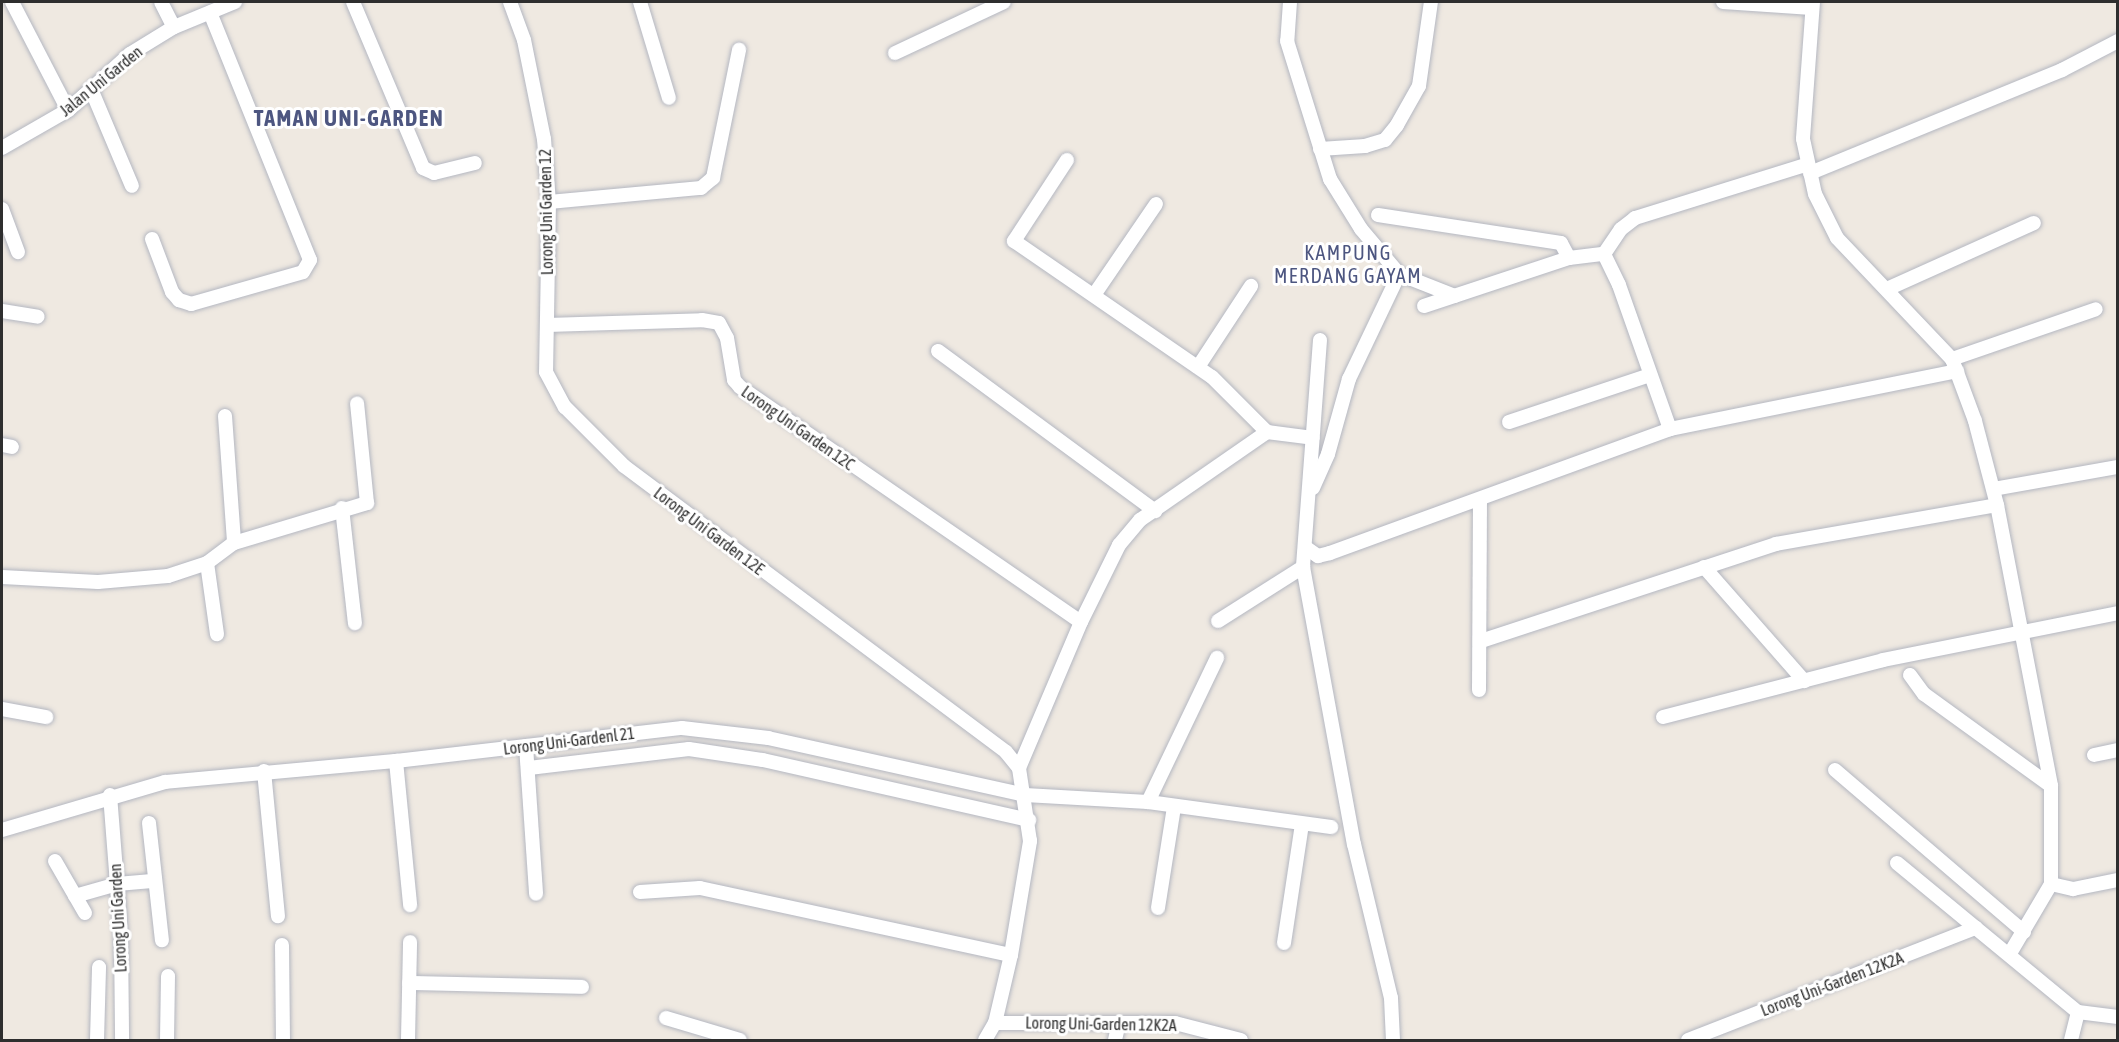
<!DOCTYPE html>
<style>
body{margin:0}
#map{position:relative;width:2119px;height:1042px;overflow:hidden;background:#efe9e1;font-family:"Asap Condensed",sans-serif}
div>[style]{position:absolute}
.roads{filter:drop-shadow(0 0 2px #b4b7c1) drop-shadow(0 0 2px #b4b7c1)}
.street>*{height:14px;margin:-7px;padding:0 7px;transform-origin:7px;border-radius:7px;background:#fff}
span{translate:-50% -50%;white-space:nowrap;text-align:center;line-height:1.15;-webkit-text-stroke:6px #fff;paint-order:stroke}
.street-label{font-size:16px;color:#2e2e2e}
.quarter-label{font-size:20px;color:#4d5680;letter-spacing:1.5px}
.district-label{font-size:22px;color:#4d5680;font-weight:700;letter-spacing:1.5px}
.frame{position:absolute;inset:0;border:3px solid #2e2e2e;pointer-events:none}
</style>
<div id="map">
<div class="roads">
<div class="street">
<div style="left:12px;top:2px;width:122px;rotate:62.6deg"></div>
<div style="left:161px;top:2px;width:28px;rotate:63deg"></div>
<div style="left:353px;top:2px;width:180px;rotate:67.1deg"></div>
<div style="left:423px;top:168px;width:12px;rotate:24deg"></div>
<div style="left:434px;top:173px;width:42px;rotate:-13.7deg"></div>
<div style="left:510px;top:2px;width:40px;rotate:69.8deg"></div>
<div style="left:524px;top:40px;width:101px;rotate:78.6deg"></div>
<div style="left:544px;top:139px;width:63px;rotate:85.5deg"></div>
<div style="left:549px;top:202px;width:170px;rotate:91deg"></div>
<div style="left:546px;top:372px;width:40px;rotate:62deg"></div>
<div style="left:565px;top:407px;width:83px;rotate:45deg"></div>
<div style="left:624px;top:466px;width:477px;rotate:36.8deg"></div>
<div style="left:1006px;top:752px;width:21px;rotate:51deg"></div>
<div style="left:640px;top:2px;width:100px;rotate:73.2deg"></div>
<div style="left:1290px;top:2px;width:39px;rotate:94deg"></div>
<div style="left:1287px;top:41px;width:145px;rotate:72.7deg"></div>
<div style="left:1330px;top:179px;width:59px;rotate:58.2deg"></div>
<div style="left:1361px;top:229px;width:59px;rotate:49.8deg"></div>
<div style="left:1399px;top:274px;width:60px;rotate:21.4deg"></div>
<div style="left:1723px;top:2px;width:89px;rotate:3.9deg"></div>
<div style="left:1813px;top:2px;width:137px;rotate:94.2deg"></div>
<div style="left:1803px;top:139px;width:56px;rotate:77.7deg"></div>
<div style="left:1815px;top:194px;width:49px;rotate:63.4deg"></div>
<div style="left:1837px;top:238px;width:167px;rotate:46.5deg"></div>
<div style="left:1952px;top:359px;width:66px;rotate:69.6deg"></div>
<div style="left:1975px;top:421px;width:87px;rotate:75.3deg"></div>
<div style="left:1997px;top:505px;width:286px;rotate:79.1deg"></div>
<div style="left:2051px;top:786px;width:98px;rotate:90deg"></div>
<div style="left:2051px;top:884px;width:82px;rotate:120.6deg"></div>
<div style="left:895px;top:53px;width:120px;rotate:-25.1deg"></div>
<div style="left:91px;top:89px;width:105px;rotate:67.1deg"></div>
<div style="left:2px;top:148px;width:76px;rotate:-29.9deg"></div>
<div style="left:68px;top:110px;width:84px;rotate:-42.1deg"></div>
<div style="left:130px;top:54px;width:52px;rotate:-31.5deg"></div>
<div style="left:174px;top:27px;width:66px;rotate:-22.3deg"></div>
<div style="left:1320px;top:149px;width:45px;rotate:-3.8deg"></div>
<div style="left:1365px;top:146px;width:21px;rotate:-17deg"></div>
<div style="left:1385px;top:140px;width:19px;rotate:-51deg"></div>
<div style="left:1397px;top:125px;width:45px;rotate:-60.6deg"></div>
<div style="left:1419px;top:86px;width:85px;rotate:-81.9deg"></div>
<div style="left:1067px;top:160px;width:97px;rotate:123.2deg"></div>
<div style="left:1014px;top:241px;width:240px;rotate:34.5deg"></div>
<div style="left:1212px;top:377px;width:78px;rotate:45deg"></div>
<div style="left:1267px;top:432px;width:46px;rotate:7.4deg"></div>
<div style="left:1810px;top:173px;width:272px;rotate:-22.2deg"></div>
<div style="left:2062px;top:70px;width:63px;rotate:-27.4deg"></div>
<div style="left:549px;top:202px;width:153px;rotate:-5.3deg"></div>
<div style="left:701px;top:188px;width:16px;rotate:-40deg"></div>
<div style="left:713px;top:178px;width:131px;rotate:-78.5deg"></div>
<div style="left:2px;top:209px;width:46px;rotate:69.6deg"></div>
<div style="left:1378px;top:215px;width:185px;rotate:8.7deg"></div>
<div style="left:1561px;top:243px;width:17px;rotate:62deg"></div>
<div style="left:152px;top:239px;width:57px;rotate:69.3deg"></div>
<div style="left:172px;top:292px;width:11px;rotate:49deg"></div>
<div style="left:179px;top:300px;width:13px;rotate:18deg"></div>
<div style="left:191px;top:304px;width:116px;rotate:-15.9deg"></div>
<div style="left:303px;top:272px;width:14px;rotate:-60deg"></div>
<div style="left:310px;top:260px;width:267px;rotate:-112deg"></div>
<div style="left:1604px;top:254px;width:30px;rotate:-56deg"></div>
<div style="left:1621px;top:229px;width:18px;rotate:-38deg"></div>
<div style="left:1635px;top:218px;width:181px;rotate:-17.3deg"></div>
<div style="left:1604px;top:254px;width:34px;rotate:64deg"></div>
<div style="left:1619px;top:285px;width:153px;rotate:70.5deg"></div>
<div style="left:1887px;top:289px;width:161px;rotate:-24.2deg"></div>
<div style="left:1094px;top:295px;width:110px;rotate:-55.7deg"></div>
<div style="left:1424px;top:306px;width:153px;rotate:-18.3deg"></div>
<div style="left:1569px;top:258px;width:35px;rotate:-7deg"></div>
<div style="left:2px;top:311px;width:36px;rotate:9deg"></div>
<div style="left:547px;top:325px;width:155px;rotate:-1.8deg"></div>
<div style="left:702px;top:320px;width:17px;rotate:10deg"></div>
<div style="left:719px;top:323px;width:17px;rotate:62deg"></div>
<div style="left:727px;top:338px;width:43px;rotate:80.5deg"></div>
<div style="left:734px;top:380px;width:9px;rotate:49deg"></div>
<div style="left:740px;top:387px;width:414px;rotate:34.6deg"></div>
<div style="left:1320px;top:340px;width:228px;rotate:94.3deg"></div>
<div style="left:1303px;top:567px;width:282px;rotate:79.6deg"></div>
<div style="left:1354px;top:844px;width:158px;rotate:76.5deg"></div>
<div style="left:1391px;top:998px;width:42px;rotate:87.3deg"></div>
<div style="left:938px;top:351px;width:270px;rotate:36.4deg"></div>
<div style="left:1952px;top:359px;width:152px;rotate:-19.1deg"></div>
<div style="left:1198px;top:367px;width:97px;rotate:-56.8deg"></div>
<div style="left:225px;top:416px;width:127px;rotate:85.9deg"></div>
<div style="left:1509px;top:422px;width:149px;rotate:-18.4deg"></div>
<div style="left:2px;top:445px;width:10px;rotate:11deg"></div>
<div style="left:1313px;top:488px;width:37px;rotate:-66deg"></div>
<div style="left:1328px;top:454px;width:78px;rotate:-74.4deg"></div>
<div style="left:1349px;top:379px;width:116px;rotate:-64.5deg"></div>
<div style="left:1994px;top:489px;width:126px;rotate:-10.1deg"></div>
<div style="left:342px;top:508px;width:116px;rotate:83.6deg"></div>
<div style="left:1305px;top:547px;width:16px;rotate:35deg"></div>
<div style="left:1318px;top:556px;width:12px;rotate:-14deg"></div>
<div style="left:1330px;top:553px;width:362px;rotate:-20deg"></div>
<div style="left:1670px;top:429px;width:293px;rotate:-11.4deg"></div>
<div style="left:207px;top:563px;width:72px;rotate:82deg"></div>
<div style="left:1704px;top:567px;width:152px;rotate:48.7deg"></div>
<div style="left:2px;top:577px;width:96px;rotate:3deg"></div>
<div style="left:98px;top:582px;width:70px;rotate:-4.9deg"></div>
<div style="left:168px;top:576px;width:41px;rotate:-18.4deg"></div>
<div style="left:207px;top:563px;width:34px;rotate:-37deg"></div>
<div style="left:234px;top:543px;width:139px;rotate:-16.7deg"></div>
<div style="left:367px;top:503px;width:100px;rotate:-95.7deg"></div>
<div style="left:1218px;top:621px;width:101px;rotate:-32.4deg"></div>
<div style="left:1481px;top:641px;width:311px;rotate:-18.2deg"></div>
<div style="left:1776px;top:544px;width:224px;rotate:-10deg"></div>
<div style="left:1910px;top:675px;width:24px;rotate:54deg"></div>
<div style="left:1924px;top:694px;width:157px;rotate:35.9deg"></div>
<div style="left:1479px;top:690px;width:189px;rotate:-89.7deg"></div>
<div style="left:2px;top:709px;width:45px;rotate:10.3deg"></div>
<div style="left:1663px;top:717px;width:227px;rotate:-14.5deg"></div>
<div style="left:1883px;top:660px;width:240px;rotate:-11.3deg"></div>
<div style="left:526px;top:746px;width:148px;rotate:86.1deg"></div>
<div style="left:2094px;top:755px;width:25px;rotate:-12deg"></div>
<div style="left:396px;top:761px;width:145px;rotate:84.4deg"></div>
<div style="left:529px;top:768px;width:161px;rotate:-6.8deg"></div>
<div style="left:689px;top:749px;width:75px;rotate:8.5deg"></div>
<div style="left:763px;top:760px;width:273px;rotate:12.7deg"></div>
<div style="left:1835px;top:770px;width:249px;rotate:40.6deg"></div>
<div style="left:264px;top:771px;width:146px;rotate:84.5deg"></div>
<div style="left:110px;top:795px;width:141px;rotate:85.5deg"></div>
<div style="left:121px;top:936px;width:104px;rotate:89.4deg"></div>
<div style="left:1148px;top:802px;width:160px;rotate:-64.4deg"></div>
<div style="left:149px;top:823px;width:118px;rotate:83.7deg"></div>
<div style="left:2px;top:830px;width:170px;rotate:-16.4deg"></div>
<div style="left:165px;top:782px;width:232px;rotate:-5.2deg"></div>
<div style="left:396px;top:761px;width:288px;rotate:-6.6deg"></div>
<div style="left:682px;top:728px;width:87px;rotate:6.6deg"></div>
<div style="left:768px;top:738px;width:263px;rotate:12.5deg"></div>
<div style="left:1025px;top:795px;width:123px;rotate:3.3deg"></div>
<div style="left:1148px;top:802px;width:185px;rotate:7.8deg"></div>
<div style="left:55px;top:861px;width:60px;rotate:60deg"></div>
<div style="left:1897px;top:863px;width:234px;rotate:39.5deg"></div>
<div style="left:2078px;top:1012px;width:40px;rotate:7.1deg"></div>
<div style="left:2051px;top:884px;width:23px;rotate:13deg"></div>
<div style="left:2073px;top:889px;width:46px;rotate:-11.3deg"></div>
<div style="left:640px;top:892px;width:60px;rotate:-3.8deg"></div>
<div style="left:700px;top:888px;width:318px;rotate:12.2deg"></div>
<div style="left:75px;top:896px;width:44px;rotate:-15.9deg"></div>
<div style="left:117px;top:884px;width:38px;rotate:-5deg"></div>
<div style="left:1158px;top:908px;width:102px;rotate:-81deg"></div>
<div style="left:1284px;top:943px;width:120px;rotate:-81.4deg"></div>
<div style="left:282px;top:945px;width:95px;rotate:89.4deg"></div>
<div style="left:409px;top:983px;width:173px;rotate:1.3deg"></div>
<div style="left:666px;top:1018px;width:77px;rotate:16.6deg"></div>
<div style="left:995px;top:1023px;width:180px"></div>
<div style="left:1175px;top:1023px;width:68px;rotate:14.4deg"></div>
<div style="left:97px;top:1040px;width:73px;rotate:-88.4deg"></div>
<div style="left:167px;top:1040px;width:64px;rotate:-89.1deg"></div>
<div style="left:408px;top:1040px;width:98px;rotate:-88.8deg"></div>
<div style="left:985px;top:1040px;width:20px;rotate:-60deg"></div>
<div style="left:995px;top:1023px;width:70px;rotate:-76.8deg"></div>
<div style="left:1011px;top:955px;width:116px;rotate:-80.5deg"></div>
<div style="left:1030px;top:841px;width:74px;rotate:-98.6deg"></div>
<div style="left:1019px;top:768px;width:159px;rotate:-67deg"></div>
<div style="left:1081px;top:622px;width:86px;rotate:-63.7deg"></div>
<div style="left:1119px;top:545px;width:33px;rotate:-50deg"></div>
<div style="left:1140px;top:520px;width:155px;rotate:-34.7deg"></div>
<div style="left:1115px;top:1040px;width:17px;rotate:-77deg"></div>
<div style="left:1688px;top:1040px;width:309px;rotate:-21.3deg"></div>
<div style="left:2071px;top:1040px;width:29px;rotate:-76deg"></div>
</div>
</div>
<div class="street-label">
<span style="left:101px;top:81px;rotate:-39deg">Jalan Uni Garden</span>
<span style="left:546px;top:212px;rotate:-91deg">Lorong Uni Garden 12</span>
<span style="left:798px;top:428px;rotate:35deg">Lorong Uni Garden 12C</span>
<span style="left:709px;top:531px;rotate:37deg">Lorong Uni Garden 12E</span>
<span style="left:569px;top:741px;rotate:-7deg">Lorong Uni-Gardenl 21</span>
<span style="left:118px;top:918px;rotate:-93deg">Lorong Uni Garden</span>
<span style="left:1832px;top:984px;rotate:-21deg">Lorong Uni-Garden 12K2A</span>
<span style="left:1101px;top:1024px;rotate:1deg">Lorong Uni-Garden 12K2A</span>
</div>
<div class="quarter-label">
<span style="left:1348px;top:264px">KAMPUNG<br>MERDANG GAYAM</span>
</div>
<div class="district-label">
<span style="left:349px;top:119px">TAMAN UNI-GARDEN</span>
</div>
<div class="frame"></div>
</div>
